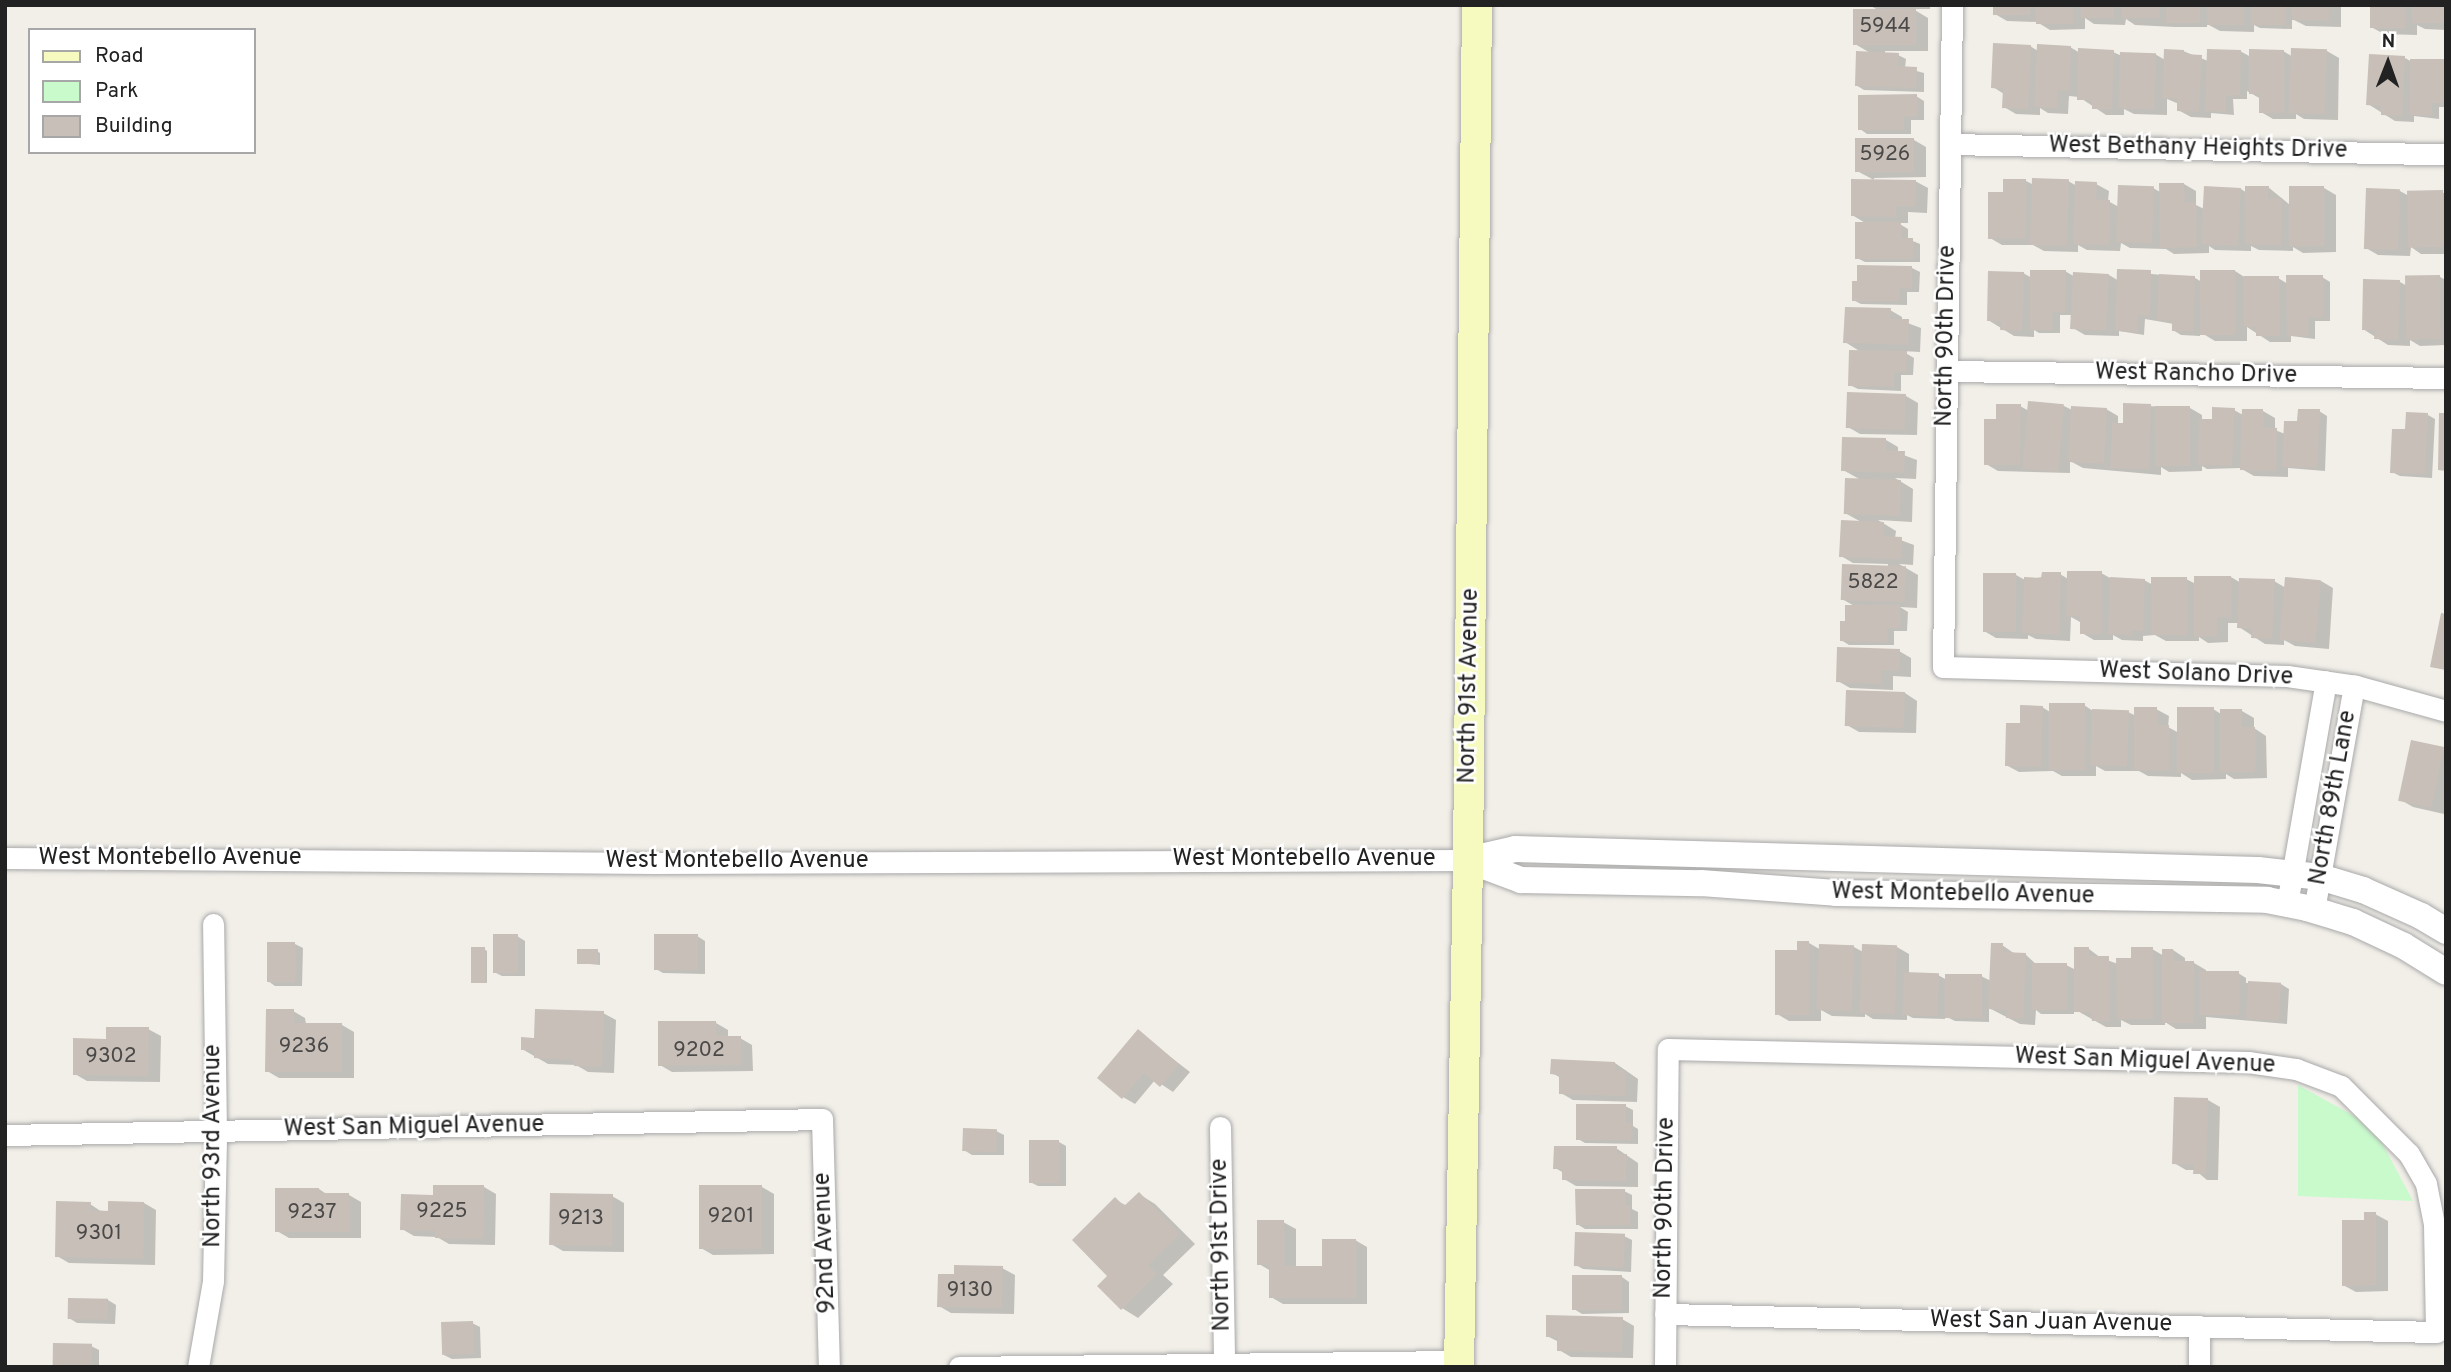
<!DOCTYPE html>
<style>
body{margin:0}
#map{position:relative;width:2451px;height:1372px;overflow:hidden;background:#f2efe9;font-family:Overpass,sans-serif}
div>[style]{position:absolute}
.park>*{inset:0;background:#c8facc}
.shadow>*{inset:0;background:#0003}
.building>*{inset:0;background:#c7bfb8;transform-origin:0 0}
.roads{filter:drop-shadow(0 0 2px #a9a9a9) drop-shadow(0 0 2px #a9a9a9)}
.minor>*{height:21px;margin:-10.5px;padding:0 10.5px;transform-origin:10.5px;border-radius:10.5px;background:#fff}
.tertiary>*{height:26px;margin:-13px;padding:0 13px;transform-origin:13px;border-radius:13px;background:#fff}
.secondary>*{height:30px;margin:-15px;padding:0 15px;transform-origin:15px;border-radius:15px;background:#f7fabf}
span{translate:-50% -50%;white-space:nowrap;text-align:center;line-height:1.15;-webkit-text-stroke:5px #fff;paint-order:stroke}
.number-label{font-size:21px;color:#4b4948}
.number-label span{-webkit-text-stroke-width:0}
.street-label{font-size:24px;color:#222}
.frame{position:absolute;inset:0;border:7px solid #222;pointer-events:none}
.legend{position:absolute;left:28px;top:28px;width:228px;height:126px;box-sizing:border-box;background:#fff;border:2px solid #a7a7a7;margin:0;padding:9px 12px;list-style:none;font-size:21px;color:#222}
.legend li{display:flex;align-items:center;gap:14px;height:35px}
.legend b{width:35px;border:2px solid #a7a7a7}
.north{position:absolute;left:2353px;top:28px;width:70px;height:70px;-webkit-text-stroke:5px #fff;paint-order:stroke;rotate:1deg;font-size:19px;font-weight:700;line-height:28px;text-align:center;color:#222}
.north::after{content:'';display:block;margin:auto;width:24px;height:32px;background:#222;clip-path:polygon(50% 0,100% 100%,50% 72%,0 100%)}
</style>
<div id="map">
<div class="park">
<div style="clip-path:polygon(2298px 1085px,2356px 1117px,2381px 1141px,2413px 1201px,2298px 1196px)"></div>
</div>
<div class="shadow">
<div style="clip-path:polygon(1869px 5px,1930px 5px,1930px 9px,1913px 9px,1928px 18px,1928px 51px,1885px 51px,1885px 54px,1898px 55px,1906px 59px,1905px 68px,1924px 73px,1924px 92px,1864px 90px,1856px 85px,1872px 54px,1855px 44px,1878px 10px)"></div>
<div style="clip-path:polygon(1995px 5px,2341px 5px,2341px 27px,2306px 26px,2292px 19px,2292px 29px,2260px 28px,2254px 25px,2254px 32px,2220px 31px,2207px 24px,2207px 27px,2175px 27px,2135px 25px,2126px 19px,2125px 25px,2094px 24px,2085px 18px,2085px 29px,2050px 30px,2037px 22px,2007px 21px,1995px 14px)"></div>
<div style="clip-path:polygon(2372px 5px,2446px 5px,2446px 30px,2425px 29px,2417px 25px,2417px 35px,2384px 34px,2371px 27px)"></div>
<div style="clip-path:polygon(2030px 46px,2038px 51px,2070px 47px,2080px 53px,2113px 52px,2122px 56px,2155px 54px,2165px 60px,2183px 51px,2208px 61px,2240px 51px,2251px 57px,2283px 51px,2293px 57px,2327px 51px,2339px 58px,2338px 120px,2304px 119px,2296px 114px,2296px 119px,2273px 119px,2261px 112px,2261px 99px,2247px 91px,2247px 99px,2233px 99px,2234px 115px,2211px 113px,2211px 118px,2191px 117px,2178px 110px,2179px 104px,2167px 99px,2167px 115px,2134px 114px,2124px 109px,2124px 115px,2106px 115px,2079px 97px,2069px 96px,2068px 114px,2048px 113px,2040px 108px,2040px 115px,2016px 114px,2004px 107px,2004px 94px,1993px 87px)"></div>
<div style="clip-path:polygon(2405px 58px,2412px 62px,2446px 61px,2446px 107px,2439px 107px,2439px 119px,2414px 116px,2414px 122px,2395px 121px,2368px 104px)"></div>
<div style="clip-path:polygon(1916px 96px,1924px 101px,1924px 120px,1911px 120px,1911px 134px,1867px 134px,1860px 129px)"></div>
<div style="clip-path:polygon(1914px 140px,1926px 147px,1926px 177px,1874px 178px,1874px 180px,1857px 171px)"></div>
<div style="clip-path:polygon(1915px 181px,1928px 188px,1927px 213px,1908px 212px,1908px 223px,1898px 223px,1908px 229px,1908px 239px,1920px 244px,1920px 262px,1865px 262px,1857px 258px,1867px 224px,1852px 215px)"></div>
<div style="clip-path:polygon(2026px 181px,2034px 185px,2068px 181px,2077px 186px,2096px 184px,2109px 191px,2108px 201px,2119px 207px,2153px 188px,2160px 192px,2184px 184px,2196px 191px,2196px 205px,2204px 209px,2241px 189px,2247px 193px,2268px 187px,2290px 205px,2324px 188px,2336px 195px,2336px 252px,2303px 253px,2293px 247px,2293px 251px,2259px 250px,2251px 246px,2251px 251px,2215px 250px,2209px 246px,2209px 253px,2174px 254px,2166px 249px,2130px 248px,2121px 243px,2120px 251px,2087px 250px,2078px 245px,2078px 252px,2044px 251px,2033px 245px,2002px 245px,1990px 238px,2005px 194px)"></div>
<div style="clip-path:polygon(2400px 191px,2409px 196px,2409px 192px,2446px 193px,2446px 254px,2421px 254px,2411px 247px,2410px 256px,2378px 255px,2366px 248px)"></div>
<div style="clip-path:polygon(1912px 268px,1920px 272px,1919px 292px,1907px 292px,1907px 305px,1861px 304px,1853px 300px)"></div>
<div style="clip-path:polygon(2065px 271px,2075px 277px,2109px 275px,2119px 281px,2119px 271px,2195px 278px,2202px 282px,2235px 271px,2246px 278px,2278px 278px,2288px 284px,2322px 277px,2330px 282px,2330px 321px,2315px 321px,2315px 339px,2291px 336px,2291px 342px,2270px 342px,2247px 327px,2247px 341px,2215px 341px,2200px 332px,2200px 336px,2181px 335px,2173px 330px,2174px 324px,2145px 319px,2144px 335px,2119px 331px,2119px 336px,2085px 335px,2073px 328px,2074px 315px,2060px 315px,2060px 333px,2039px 333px,2034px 330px,2034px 337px,2014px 336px,1988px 320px,2023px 273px,2032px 278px)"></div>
<div style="clip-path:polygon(2440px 277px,2446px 280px,2446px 345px,2420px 346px,2410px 340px,2410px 346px,2388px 345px,2363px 329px,2400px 282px,2407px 286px)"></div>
<div style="clip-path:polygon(1890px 310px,1902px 317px,1902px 321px,1921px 328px,1920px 352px,1902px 351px,1914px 358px,1913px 375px,1901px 375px,1901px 391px,1858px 389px,1850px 385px,1861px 352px,1845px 342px)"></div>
<div style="clip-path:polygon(1906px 396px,1918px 403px,1917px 435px,1860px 434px,1848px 427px)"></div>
<div style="clip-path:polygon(2125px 405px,2190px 408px,2202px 415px,2202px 421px,2213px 421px,2234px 410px,2243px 415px,2263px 411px,2275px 418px,2275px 430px,2285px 434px,2319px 411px,2327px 416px,2325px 471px,2288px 468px,2288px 477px,2254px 476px,2240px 468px,2207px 469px,2202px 466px,2202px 471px,2169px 472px,2161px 467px,2161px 475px,2083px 468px,2070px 461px,2070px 473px,1998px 471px,1986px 464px,1997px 421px,2020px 406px,2029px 411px,2064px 406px,2072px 410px,2106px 409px,2118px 416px,2118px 424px,2124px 425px)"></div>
<div style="clip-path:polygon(2428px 415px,2435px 419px,2432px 478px,2400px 476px,2392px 472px,2406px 431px)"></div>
<div style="clip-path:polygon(1886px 440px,1898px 447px,1898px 453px,1917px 460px,1916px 479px,1895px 478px,1913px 489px,1912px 522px,1878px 520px,1896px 531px,1895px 538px,1914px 545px,1913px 565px,1899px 564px,1918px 575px,1917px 608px,1900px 607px,1908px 612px,1907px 631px,1894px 631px,1894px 645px,1849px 645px,1841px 640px,1856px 607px,1842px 599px,1888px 567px,1888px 564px,1853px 563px,1841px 556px,1863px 523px,1845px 513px,1861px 480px,1843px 470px)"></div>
<div style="clip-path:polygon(2101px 573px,2112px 579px,2144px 580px,2153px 585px,2186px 579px,2196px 584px,2231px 577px,2241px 583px,2274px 581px,2286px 588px,2321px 581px,2333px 588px,2329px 649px,2295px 646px,2284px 640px,2284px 645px,2265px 644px,2239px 627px,2239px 623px,2228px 623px,2228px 642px,2208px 643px,2199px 637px,2199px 641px,2166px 641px,2155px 635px,2143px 636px,2143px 641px,2122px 640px,2113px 635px,2113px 640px,2094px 640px,2082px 633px,2080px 622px,2071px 617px,2070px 641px,2036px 639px,2028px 635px,2028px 639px,1996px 638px,1984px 631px,2016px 575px,2025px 580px,2060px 574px,2068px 579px)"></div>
<div style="clip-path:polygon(1899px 651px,1911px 658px,1911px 677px,1893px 676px,1893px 690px,1850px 688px,1838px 681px)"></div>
<div style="clip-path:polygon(1905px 693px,1917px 701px,1916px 733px,1859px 732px,1847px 725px)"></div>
<div style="clip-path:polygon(2084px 705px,2093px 711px,2128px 712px,2136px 716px,2156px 709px,2169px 716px,2168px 727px,2179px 733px,2213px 709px,2221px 714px,2242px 711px,2254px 718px,2254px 728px,2266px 736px,2267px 778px,2234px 779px,2226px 774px,2226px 779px,2192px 780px,2181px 773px,2181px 777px,2148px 776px,2139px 771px,2105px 771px,2096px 766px,2096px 776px,2062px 776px,2053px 771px,2019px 772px,2006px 765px,2022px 725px,2042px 707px,2050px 712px)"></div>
<div style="clip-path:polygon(2413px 742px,2446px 750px,2444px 814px,2413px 807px,2401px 800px)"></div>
<div style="clip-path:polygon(517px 936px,525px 941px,525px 976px,502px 976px,494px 972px)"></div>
<div style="clip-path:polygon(697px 936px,705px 941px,705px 974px,663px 973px,656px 969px)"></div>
<div style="clip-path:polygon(1809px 943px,1821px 950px,1854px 947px,1863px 952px,1897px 947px,1909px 954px,1909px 974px,1938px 975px,1947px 980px,1981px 976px,1991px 981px,2002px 945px,2015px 954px,2025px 954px,2037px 965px,2066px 965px,2076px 970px,2089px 949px,2101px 958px,2118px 964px,2152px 949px,2164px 956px,2173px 950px,2185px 958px,2185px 963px,2194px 963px,2206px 970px,2206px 973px,2238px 973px,2246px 978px,2246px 983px,2281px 984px,2289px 989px,2287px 1024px,2206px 1017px,2206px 1029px,2176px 1029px,2165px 1022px,2165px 1025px,2131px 1025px,2121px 1020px,2121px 1027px,2106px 1027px,2074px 1009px,2074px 1014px,2041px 1014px,2036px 1010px,2035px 1025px,2020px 1024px,1989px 1008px,1989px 1022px,1955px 1021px,1945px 1016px,1945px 1019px,1913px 1018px,1907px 1015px,1907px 1020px,1873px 1019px,1865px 1014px,1865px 1017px,1832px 1016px,1821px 1010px,1821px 1021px,1789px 1021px,1777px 1014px,1798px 952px)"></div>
<div style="clip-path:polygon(295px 944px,303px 948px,302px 986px,275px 986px,268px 981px)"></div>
<div style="clip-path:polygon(484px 949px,487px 951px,487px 983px,476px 983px,473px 982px)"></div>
<div style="clip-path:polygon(597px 951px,600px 953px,600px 965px,579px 963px)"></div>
<div style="clip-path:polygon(293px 1011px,305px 1018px,306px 1024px,342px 1025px,354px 1032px,354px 1078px,279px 1078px,267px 1071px)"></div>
<div style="clip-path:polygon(603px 1013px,616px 1020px,614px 1073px,588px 1072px,576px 1065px,548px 1064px,522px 1049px,536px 1039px)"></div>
<div style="clip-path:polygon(716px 1023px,728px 1030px,728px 1038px,740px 1038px,752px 1045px,753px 1071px,672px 1072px,660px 1065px)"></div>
<div style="clip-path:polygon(148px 1029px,161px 1036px,160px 1082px,87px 1081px,75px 1074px,108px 1040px)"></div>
<div style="clip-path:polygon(1138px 1032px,1190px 1072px,1173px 1092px,1155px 1080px,1135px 1104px,1123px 1097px)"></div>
<div style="clip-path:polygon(1615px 1063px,1638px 1079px,1637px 1102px,1573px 1100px,1561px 1093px,1561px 1078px,1552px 1073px)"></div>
<div style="clip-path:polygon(2208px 1100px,2220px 1107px,2218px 1180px,2207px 1180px,2195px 1170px,2186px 1170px,2174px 1163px)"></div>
<div style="clip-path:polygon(1625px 1106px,1633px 1110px,1633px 1126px,1638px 1129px,1638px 1144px,1585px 1143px,1578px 1139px)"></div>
<div style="clip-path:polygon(996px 1131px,1004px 1135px,1004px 1155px,972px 1155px,964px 1150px)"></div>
<div style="clip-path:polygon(1059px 1142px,1066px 1146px,1066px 1186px,1038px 1186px,1030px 1182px)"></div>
<div style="clip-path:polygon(1616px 1148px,1638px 1163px,1638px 1187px,1576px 1186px,1564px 1179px,1564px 1173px,1555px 1168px)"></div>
<div style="clip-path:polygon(484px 1187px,496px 1194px,495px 1245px,449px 1244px,437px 1237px,414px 1236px,402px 1229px,434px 1196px)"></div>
<div style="clip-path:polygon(762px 1187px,774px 1194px,774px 1254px,713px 1255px,701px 1248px)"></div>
<div style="clip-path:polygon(319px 1189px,328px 1195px,349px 1195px,361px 1202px,361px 1238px,289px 1238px,277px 1231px)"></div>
<div style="clip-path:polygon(1624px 1191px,1632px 1195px,1632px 1209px,1638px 1212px,1638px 1229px,1585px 1229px,1577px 1224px)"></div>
<div style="clip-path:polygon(1139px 1194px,1155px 1204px,1195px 1244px,1163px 1275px,1173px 1284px,1138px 1318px,1122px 1308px,1110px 1276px,1116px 1200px,1127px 1206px)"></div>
<div style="clip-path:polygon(612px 1196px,624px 1203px,624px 1252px,563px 1251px,551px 1244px)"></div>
<div style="clip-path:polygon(144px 1203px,156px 1210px,155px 1265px,69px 1263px,57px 1256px,90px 1204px,102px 1212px)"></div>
<div style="clip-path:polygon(2375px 1214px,2388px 1221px,2388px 1291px,2356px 1292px,2343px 1285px,2366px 1222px)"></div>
<div style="clip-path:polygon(1283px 1222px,1296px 1229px,1296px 1267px,1324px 1267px,1355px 1240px,1367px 1247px,1367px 1304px,1283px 1304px,1271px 1297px,1271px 1271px,1259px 1264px)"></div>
<div style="clip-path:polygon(1624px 1236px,1632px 1240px,1631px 1272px,1583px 1269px,1576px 1265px)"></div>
<div style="clip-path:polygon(1002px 1268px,1015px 1275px,1014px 1314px,951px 1313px,939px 1306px,956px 1276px)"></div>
<div style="clip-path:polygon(1622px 1277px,1629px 1282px,1629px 1313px,1582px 1314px,1574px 1309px)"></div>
<div style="clip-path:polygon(108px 1300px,116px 1305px,115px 1324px,77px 1323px,69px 1318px)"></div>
<div style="clip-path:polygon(1622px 1319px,1634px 1326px,1633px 1358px,1571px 1357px,1559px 1350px,1559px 1342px,1547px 1336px)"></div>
<div style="clip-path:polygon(472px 1323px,480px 1327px,481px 1358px,452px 1359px,444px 1355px)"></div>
<div style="clip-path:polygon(91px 1346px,99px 1350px,99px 1367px,54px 1367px)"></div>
</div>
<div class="building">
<div style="left:1993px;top:5px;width:37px;height:10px"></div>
<div style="left:2036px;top:5px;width:37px;height:19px"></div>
<div style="left:2081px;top:5px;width:33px;height:13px"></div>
<div style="left:2122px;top:5px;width:37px;height:13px"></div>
<div style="left:2166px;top:5px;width:34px;height:18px"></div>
<div style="left:2207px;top:5px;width:36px;height:20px"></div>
<div style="left:2251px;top:5px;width:34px;height:20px"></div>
<div style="left:2292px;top:5px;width:37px;height:15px"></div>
<div style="left:2370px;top:5px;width:35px;height:23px"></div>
<div style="left:2412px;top:5px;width:34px;height:18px"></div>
<div style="left:1853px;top:9px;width:63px;height:36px"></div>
<div style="clip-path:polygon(1993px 43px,2031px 45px,2028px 109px,2002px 108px,2003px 89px,1991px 88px)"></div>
<div style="clip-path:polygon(2037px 44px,2071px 46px,2069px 91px,2057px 90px,2057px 108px,2034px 107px)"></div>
<div style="clip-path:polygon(2078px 48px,2114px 50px,2112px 109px,2092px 109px,2092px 100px,2077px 100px)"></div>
<div style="left:2291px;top:48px;width:36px;height:65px;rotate:2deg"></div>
<div style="clip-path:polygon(2164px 49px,2184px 50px,2184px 54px,2202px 55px,2199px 112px,2177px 111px,2177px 99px,2162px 98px)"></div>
<div style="clip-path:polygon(2207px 49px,2241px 50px,2240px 95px,2226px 96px,2226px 112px,2205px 111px)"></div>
<div style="clip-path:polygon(2249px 49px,2284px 50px,2284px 113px,2259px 113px,2259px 94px,2249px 94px)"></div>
<div style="clip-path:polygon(1856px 51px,1899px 53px,1898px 66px,1917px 67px,1916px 88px,1855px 86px)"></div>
<div style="left:2120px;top:52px;width:36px;height:56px;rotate:2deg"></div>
<div style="clip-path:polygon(2369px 54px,2405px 56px,2402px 116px,2381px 115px,2381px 106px,2366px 105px)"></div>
<div style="clip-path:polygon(2410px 59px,2446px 59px,2446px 103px,2432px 103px,2432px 115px,2410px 115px)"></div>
<div style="clip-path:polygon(1917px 94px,1917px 116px,1904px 117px,1904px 130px,1858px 130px,1858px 95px)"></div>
<div style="left:1855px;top:138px;width:59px;height:34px"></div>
<div style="left:2032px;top:178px;width:37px;height:67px;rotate:2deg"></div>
<div style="clip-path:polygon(1851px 179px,1916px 180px,1915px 206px,1896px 206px,1896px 217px,1851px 216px)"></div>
<div style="clip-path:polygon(2003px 179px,2026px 179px,2026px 238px,1988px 239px,1988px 192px,2003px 192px)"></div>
<div style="clip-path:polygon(2075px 181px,2097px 182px,2096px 199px,2110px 200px,2109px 245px,2073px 244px)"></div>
<div style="clip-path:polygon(2159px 183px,2184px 183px,2185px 203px,2196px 202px,2197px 247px,2160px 248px)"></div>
<div style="left:2118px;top:185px;width:36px;height:57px;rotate:2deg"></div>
<div style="left:2204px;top:186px;width:37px;height:58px;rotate:3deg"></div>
<div style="clip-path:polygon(2245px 186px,2269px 186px,2268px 199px,2282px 198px,2281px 245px,2245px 244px)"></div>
<div style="left:2289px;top:186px;width:35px;height:60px"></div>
<div style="left:2366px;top:188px;width:34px;height:61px;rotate:2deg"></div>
<div style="left:2443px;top:190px;width:57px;height:36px;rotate:89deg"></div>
<div style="clip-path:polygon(1855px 222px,1901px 222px,1901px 238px,1913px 238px,1913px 259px,1855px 259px)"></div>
<div style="clip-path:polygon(1857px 265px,1912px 266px,1912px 289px,1900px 288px,1899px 301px,1852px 301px,1852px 281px,1857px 281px)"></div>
<div style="clip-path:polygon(2117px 269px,2151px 270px,2150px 316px,2137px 315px,2137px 332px,2115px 331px)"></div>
<div style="clip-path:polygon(2030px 270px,2066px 270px,2065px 312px,2052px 312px,2052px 330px,2030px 330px)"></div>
<div style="left:2200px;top:270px;width:35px;height:65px"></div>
<div style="clip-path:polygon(1988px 271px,2024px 272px,2022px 331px,2000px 330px,2001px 321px,1987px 321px)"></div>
<div style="left:2073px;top:272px;width:36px;height:57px;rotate:3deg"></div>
<div style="clip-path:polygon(2159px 274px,2195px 276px,2193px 332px,2172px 331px,2172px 321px,2157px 320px)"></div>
<div style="clip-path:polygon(2286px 275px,2323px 275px,2323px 318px,2308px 317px,2308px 336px,2287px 336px)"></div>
<div style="left:2440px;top:275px;width:64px;height:35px;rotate:89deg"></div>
<div style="clip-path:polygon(2244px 276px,2279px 276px,2279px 336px,2256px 336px,2256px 327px,2244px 327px)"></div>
<div style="clip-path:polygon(2363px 279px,2400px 280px,2398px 340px,2374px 339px,2375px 330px,2362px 330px)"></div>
<div style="clip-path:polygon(1845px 307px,1891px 308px,1890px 319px,1909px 319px,1908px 345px,1843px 343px)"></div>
<div style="clip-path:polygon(1849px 350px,1907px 351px,1906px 372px,1894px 372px,1894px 387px,1848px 386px)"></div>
<div style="left:1847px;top:392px;width:59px;height:36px;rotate:2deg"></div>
<div style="left:2028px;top:401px;width:36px;height:68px;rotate:5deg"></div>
<div style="clip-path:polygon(2123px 403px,2151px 404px,2149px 469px,2110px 468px,2112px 423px,2123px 423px)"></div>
<div style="clip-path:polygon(1996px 404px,2021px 404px,2020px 465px,1984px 465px,1984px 419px,1996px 419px)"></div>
<div style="left:2071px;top:406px;width:36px;height:56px;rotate:3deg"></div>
<div style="left:2155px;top:406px;width:35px;height:60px"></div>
<div style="clip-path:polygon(2212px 407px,2235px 408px,2232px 466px,2198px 465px,2199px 419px,2212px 419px)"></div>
<div style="clip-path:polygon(2242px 409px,2263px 409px,2263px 427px,2277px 428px,2276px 471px,2240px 470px)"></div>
<div style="clip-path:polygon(2298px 409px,2320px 409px,2317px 468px,2282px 467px,2284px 421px,2297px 421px)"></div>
<div style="clip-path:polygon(2406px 412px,2428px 413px,2425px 474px,2390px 473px,2392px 429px,2405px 429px)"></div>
<div style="clip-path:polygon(2439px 413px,2446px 413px,2446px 471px,2438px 470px)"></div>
<div style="clip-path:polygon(1842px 437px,1886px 438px,1886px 451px,1905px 451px,1904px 473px,1841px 471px)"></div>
<div style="left:1845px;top:478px;width:56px;height:36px;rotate:2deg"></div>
<div style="clip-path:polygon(1841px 520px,1884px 522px,1883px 536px,1902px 537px,1901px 559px,1839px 557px)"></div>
<div style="left:1842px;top:564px;width:64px;height:36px;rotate:2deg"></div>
<div style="clip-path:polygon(2067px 571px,2102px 571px,2101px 634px,2080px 634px,2080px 616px,2066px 616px)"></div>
<div style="clip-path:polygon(2042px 572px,2061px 572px,2059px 635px,2022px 633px,2024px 577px,2041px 578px)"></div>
<div style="left:1983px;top:573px;width:33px;height:59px"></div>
<div style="clip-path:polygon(2194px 576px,2231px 576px,2231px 617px,2217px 617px,2217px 636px,2194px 637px)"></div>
<div style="clip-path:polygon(2110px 577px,2145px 579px,2143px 631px,2131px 630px,2131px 635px,2108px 634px)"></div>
<div style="left:2187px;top:577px;width:58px;height:36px;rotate:90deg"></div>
<div style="left:2285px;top:577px;width:36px;height:63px;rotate:5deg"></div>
<div style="clip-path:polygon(2239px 578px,2275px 579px,2272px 639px,2251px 638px,2252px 629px,2237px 628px)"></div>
<div style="clip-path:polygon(1845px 605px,1900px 605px,1900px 628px,1887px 628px,1887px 642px,1840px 641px,1840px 621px,1845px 621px)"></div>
<div style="clip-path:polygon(2441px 613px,2446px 614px,2446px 670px,2430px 667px)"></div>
<div style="clip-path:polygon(1837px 647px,1900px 649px,1899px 671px,1881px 670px,1881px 684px,1836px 682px)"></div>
<div style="left:1846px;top:690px;width:59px;height:36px;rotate:2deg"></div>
<div style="left:2049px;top:703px;width:36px;height:67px"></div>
<div style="clip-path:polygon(2020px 705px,2043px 706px,2041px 767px,2005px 766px,2006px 723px,2020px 723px)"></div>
<div style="clip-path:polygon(2134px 707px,2157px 707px,2157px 725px,2169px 725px,2169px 771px,2134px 770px)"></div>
<div style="left:2214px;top:707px;width:66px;height:37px;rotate:90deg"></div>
<div style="left:2092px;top:709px;width:37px;height:56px;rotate:2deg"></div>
<div style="clip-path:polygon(2220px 709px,2242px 709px,2242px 727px,2255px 727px,2255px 772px,2220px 772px)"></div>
<div style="left:2411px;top:740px;width:34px;height:62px;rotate:12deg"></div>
<div style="left:493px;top:934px;width:25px;height:39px"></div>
<div style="left:654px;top:934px;width:44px;height:36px"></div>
<div style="clip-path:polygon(1797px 941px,1809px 941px,1809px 1015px,1775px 1015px,1775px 950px,1797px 950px)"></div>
<div style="left:267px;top:942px;width:28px;height:40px"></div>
<div style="clip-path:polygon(1991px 943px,2003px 943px,2003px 952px,2026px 953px,2023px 1019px,2006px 1018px,2007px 1010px,1988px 1009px)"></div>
<div style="left:1819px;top:944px;width:35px;height:66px;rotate:2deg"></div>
<div style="left:1862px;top:944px;width:35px;height:69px;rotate:2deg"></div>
<div style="left:471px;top:947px;width:14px;height:36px"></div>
<div style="clip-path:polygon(2074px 947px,2089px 947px,2089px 956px,2109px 956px,2109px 1021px,2092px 1021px,2091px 1012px,2074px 1012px)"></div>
<div style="clip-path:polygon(2131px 947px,2153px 947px,2153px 1019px,2117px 1019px,2116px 958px,2131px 958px)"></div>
<div style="left:577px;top:949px;width:21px;height:15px"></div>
<div style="clip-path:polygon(2162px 949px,2173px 949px,2174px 961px,2194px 961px,2194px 1023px,2162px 1023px)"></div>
<div style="left:2032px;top:963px;width:35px;height:47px"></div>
<div style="left:2239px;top:971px;width:44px;height:40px;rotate:90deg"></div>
<div style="left:1904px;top:972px;width:35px;height:43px;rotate:2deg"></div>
<div style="left:1945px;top:974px;width:37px;height:44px"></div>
<div style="left:2248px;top:981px;width:33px;height:38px;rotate:3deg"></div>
<div style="clip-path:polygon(266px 1009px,294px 1009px,294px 1023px,342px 1023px,342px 1072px,265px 1072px)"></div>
<div style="clip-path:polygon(535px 1009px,604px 1011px,602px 1067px,574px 1066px,574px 1060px,534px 1058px,534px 1050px,521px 1050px,521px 1037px,534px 1038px)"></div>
<div style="clip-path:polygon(658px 1021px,716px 1021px,717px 1036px,741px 1036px,741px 1065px,658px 1066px)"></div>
<div style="clip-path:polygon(106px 1027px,149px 1027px,148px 1076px,73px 1075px,73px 1038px,106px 1039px)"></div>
<div style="clip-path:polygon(1138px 1029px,1179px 1064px,1160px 1087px,1144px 1073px,1122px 1099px,1097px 1078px)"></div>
<div style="clip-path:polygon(1551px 1059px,1615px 1062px,1615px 1070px,1626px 1070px,1625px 1096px,1559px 1094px,1559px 1075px,1550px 1074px)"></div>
<div style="clip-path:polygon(2174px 1097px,2208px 1098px,2206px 1174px,2193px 1174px,2194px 1165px,2172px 1164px)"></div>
<div style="clip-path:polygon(1576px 1104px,1626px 1104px,1626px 1123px,1631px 1123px,1631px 1140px,1576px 1140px)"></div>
<div style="left:963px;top:1128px;width:34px;height:23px;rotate:2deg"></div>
<div style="left:1029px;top:1140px;width:30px;height:43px"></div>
<div style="clip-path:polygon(1554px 1146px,1617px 1146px,1617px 1154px,1627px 1154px,1626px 1181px,1562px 1180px,1562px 1169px,1553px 1169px)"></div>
<div style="clip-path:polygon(433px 1185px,484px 1185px,483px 1239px,435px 1238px,435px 1231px,400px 1230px,401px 1194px,433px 1195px)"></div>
<div style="left:699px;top:1185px;width:63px;height:64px"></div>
<div style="clip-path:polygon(275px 1188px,319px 1188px,319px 1193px,349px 1193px,350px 1232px,275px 1232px)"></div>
<div style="clip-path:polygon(1575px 1189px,1625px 1189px,1625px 1206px,1630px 1206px,1630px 1225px,1576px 1225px)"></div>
<div style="clip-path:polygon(1139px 1192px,1180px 1234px,1148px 1265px,1157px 1274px,1121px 1310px,1097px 1286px,1107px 1276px,1072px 1240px,1115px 1197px,1124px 1206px)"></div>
<div style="left:550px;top:1193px;width:63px;height:52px;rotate:1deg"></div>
<div style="clip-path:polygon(56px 1201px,91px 1202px,90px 1210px,108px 1211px,108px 1201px,144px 1202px,143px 1259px,55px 1257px)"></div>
<div style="clip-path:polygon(2364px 1212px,2376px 1212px,2376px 1285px,2342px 1286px,2342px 1220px,2364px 1220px)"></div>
<div style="clip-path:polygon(1257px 1220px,1284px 1220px,1284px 1266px,1322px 1266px,1322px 1239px,1356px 1239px,1356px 1298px,1269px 1298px,1269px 1265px,1257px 1265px)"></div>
<div style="left:1575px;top:1232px;width:50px;height:34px;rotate:2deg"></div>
<div style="clip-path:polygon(954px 1265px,1003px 1266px,1002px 1308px,937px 1307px,938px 1274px,954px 1274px)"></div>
<div style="left:1572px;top:1275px;width:50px;height:35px"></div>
<div style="left:68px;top:1298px;width:40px;height:21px;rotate:1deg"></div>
<div style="clip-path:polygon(1546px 1315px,1623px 1317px,1622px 1352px,1557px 1351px,1557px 1337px,1546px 1337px)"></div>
<div style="left:473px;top:1321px;width:33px;height:32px;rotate:88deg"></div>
<div style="left:53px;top:1343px;width:39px;height:24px;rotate:1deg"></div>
</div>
<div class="roads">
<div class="minor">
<div style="left:1952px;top:5px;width:662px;rotate:90.78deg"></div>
<div style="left:1943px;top:667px;width:344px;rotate:1.5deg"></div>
<div style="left:2287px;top:676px;width:70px;rotate:8.2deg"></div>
<div style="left:2356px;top:686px;width:93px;rotate:15.5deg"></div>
<div style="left:1950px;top:144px;width:496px;rotate:1.2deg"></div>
<div style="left:1947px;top:371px;width:499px;rotate:0.8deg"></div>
<div style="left:5px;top:858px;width:649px;rotate:0.44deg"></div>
<div style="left:654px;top:863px;width:814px;rotate:-0.21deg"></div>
<div style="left:2287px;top:904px;width:226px;rotate:-80.1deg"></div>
<div style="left:2314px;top:910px;width:228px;rotate:-79.9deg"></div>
<div style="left:1220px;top:1127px;width:236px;rotate:89deg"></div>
<div style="left:5px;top:1135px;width:817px;rotate:-1.12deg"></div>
<div style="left:822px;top:1119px;width:248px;rotate:88.4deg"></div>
<div style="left:198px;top:1367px;width:87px;rotate:-80.1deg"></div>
<div style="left:213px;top:1281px;width:149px;rotate:-88.8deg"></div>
<div style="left:216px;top:1132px;width:208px;rotate:-90.8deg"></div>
<div style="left:959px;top:1367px;width:500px;rotate:-0.69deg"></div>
<div style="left:1665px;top:1367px;width:318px;rotate:-89.5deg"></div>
<div style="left:1668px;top:1049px;width:580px;rotate:1.28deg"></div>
<div style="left:2248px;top:1062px;width:49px;rotate:8.3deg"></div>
<div style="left:2296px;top:1069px;width:48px;rotate:20.7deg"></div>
<div style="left:2341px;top:1086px;width:96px;rotate:45deg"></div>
<div style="left:2409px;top:1154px;width:34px;rotate:60deg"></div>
<div style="left:2426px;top:1184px;width:41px;rotate:78.7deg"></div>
<div style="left:2434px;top:1224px;width:108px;rotate:88.9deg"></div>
<div style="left:2436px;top:1332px;width:771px;rotate:-178.66deg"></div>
<div style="left:2199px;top:1367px;width:41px;rotate:-90deg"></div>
</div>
<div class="tertiary">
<div style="left:1468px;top:860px;width:57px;rotate:20.7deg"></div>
<div style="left:1521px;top:880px;width:180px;rotate:1deg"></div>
<div style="left:1701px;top:883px;width:135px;rotate:4.2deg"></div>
<div style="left:1836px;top:893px;width:431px;rotate:0.9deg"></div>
<div style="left:2267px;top:900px;width:41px;rotate:11.3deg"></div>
<div style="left:2307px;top:908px;width:48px;rotate:16.9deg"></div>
<div style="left:2353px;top:922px;width:56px;rotate:25.2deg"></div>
<div style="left:2404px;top:946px;width:49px;rotate:31.8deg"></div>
<div style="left:1468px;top:860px;width:48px;rotate:-13.2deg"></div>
<div style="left:1515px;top:849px;width:743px;rotate:1.62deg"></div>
<div style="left:2258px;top:870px;width:62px;rotate:6.4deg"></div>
<div style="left:2320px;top:877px;width:45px;rotate:16.8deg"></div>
<div style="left:2363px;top:890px;width:64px;rotate:24.1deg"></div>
<div style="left:2421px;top:916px;width:29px;rotate:31deg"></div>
</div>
<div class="secondary">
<div style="left:1459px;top:1367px;width:507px;rotate:-88.98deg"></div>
<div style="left:1468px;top:860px;width:855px;rotate:-89.4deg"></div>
</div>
</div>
<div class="number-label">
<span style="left:1885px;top:27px">5944</span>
<span style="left:1885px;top:155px">5926</span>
<span style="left:1873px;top:583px">5822</span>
<span style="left:304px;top:1047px">9236</span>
<span style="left:699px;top:1051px">9202</span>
<span style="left:111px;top:1057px">9302</span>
<span style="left:442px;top:1212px">9225</span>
<span style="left:312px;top:1213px">9237</span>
<span style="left:731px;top:1217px">9201</span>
<span style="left:581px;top:1219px">9213</span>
<span style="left:99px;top:1234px">9301</span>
<span style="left:970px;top:1291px">9130</span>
</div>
<div class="street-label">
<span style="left:2198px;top:149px;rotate:1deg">West Bethany Heights Drive</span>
<span style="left:1947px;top:336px;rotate:-89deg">North 90th Drive</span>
<span style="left:2196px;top:375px;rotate:1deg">West Rancho Drive</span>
<span style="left:2196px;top:675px;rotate:2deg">West Solano Drive</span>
<span style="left:1470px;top:686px;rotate:-89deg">North 91st Avenue</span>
<span style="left:2334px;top:798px;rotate:-80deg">North 89th Lane</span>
<span style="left:170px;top:859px">West Montebello Avenue</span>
<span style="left:1304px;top:860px">West Montebello Avenue</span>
<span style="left:737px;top:862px">West Montebello Avenue</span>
<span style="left:1963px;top:895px;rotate:1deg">West Montebello Avenue</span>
<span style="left:2145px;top:1062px;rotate:2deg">West San Miguel Avenue</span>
<span style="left:414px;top:1128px;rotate:-1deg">West San Miguel Avenue</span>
<span style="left:214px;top:1146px;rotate:-90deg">North 93rd Avenue</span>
<span style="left:1666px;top:1208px;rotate:-89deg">North 90th Drive</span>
<span style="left:826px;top:1243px;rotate:-92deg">92nd Avenue</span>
<span style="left:1222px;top:1245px;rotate:-91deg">North 91st Drive</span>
<span style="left:2051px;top:1323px;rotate:1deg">West San Juan Avenue</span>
</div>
<div class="frame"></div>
<ul class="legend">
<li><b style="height:9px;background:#f7fabf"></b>Road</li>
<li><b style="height:19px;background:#c8facc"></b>Park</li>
<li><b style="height:19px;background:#c7bfb8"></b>Building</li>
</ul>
<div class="north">N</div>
</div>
